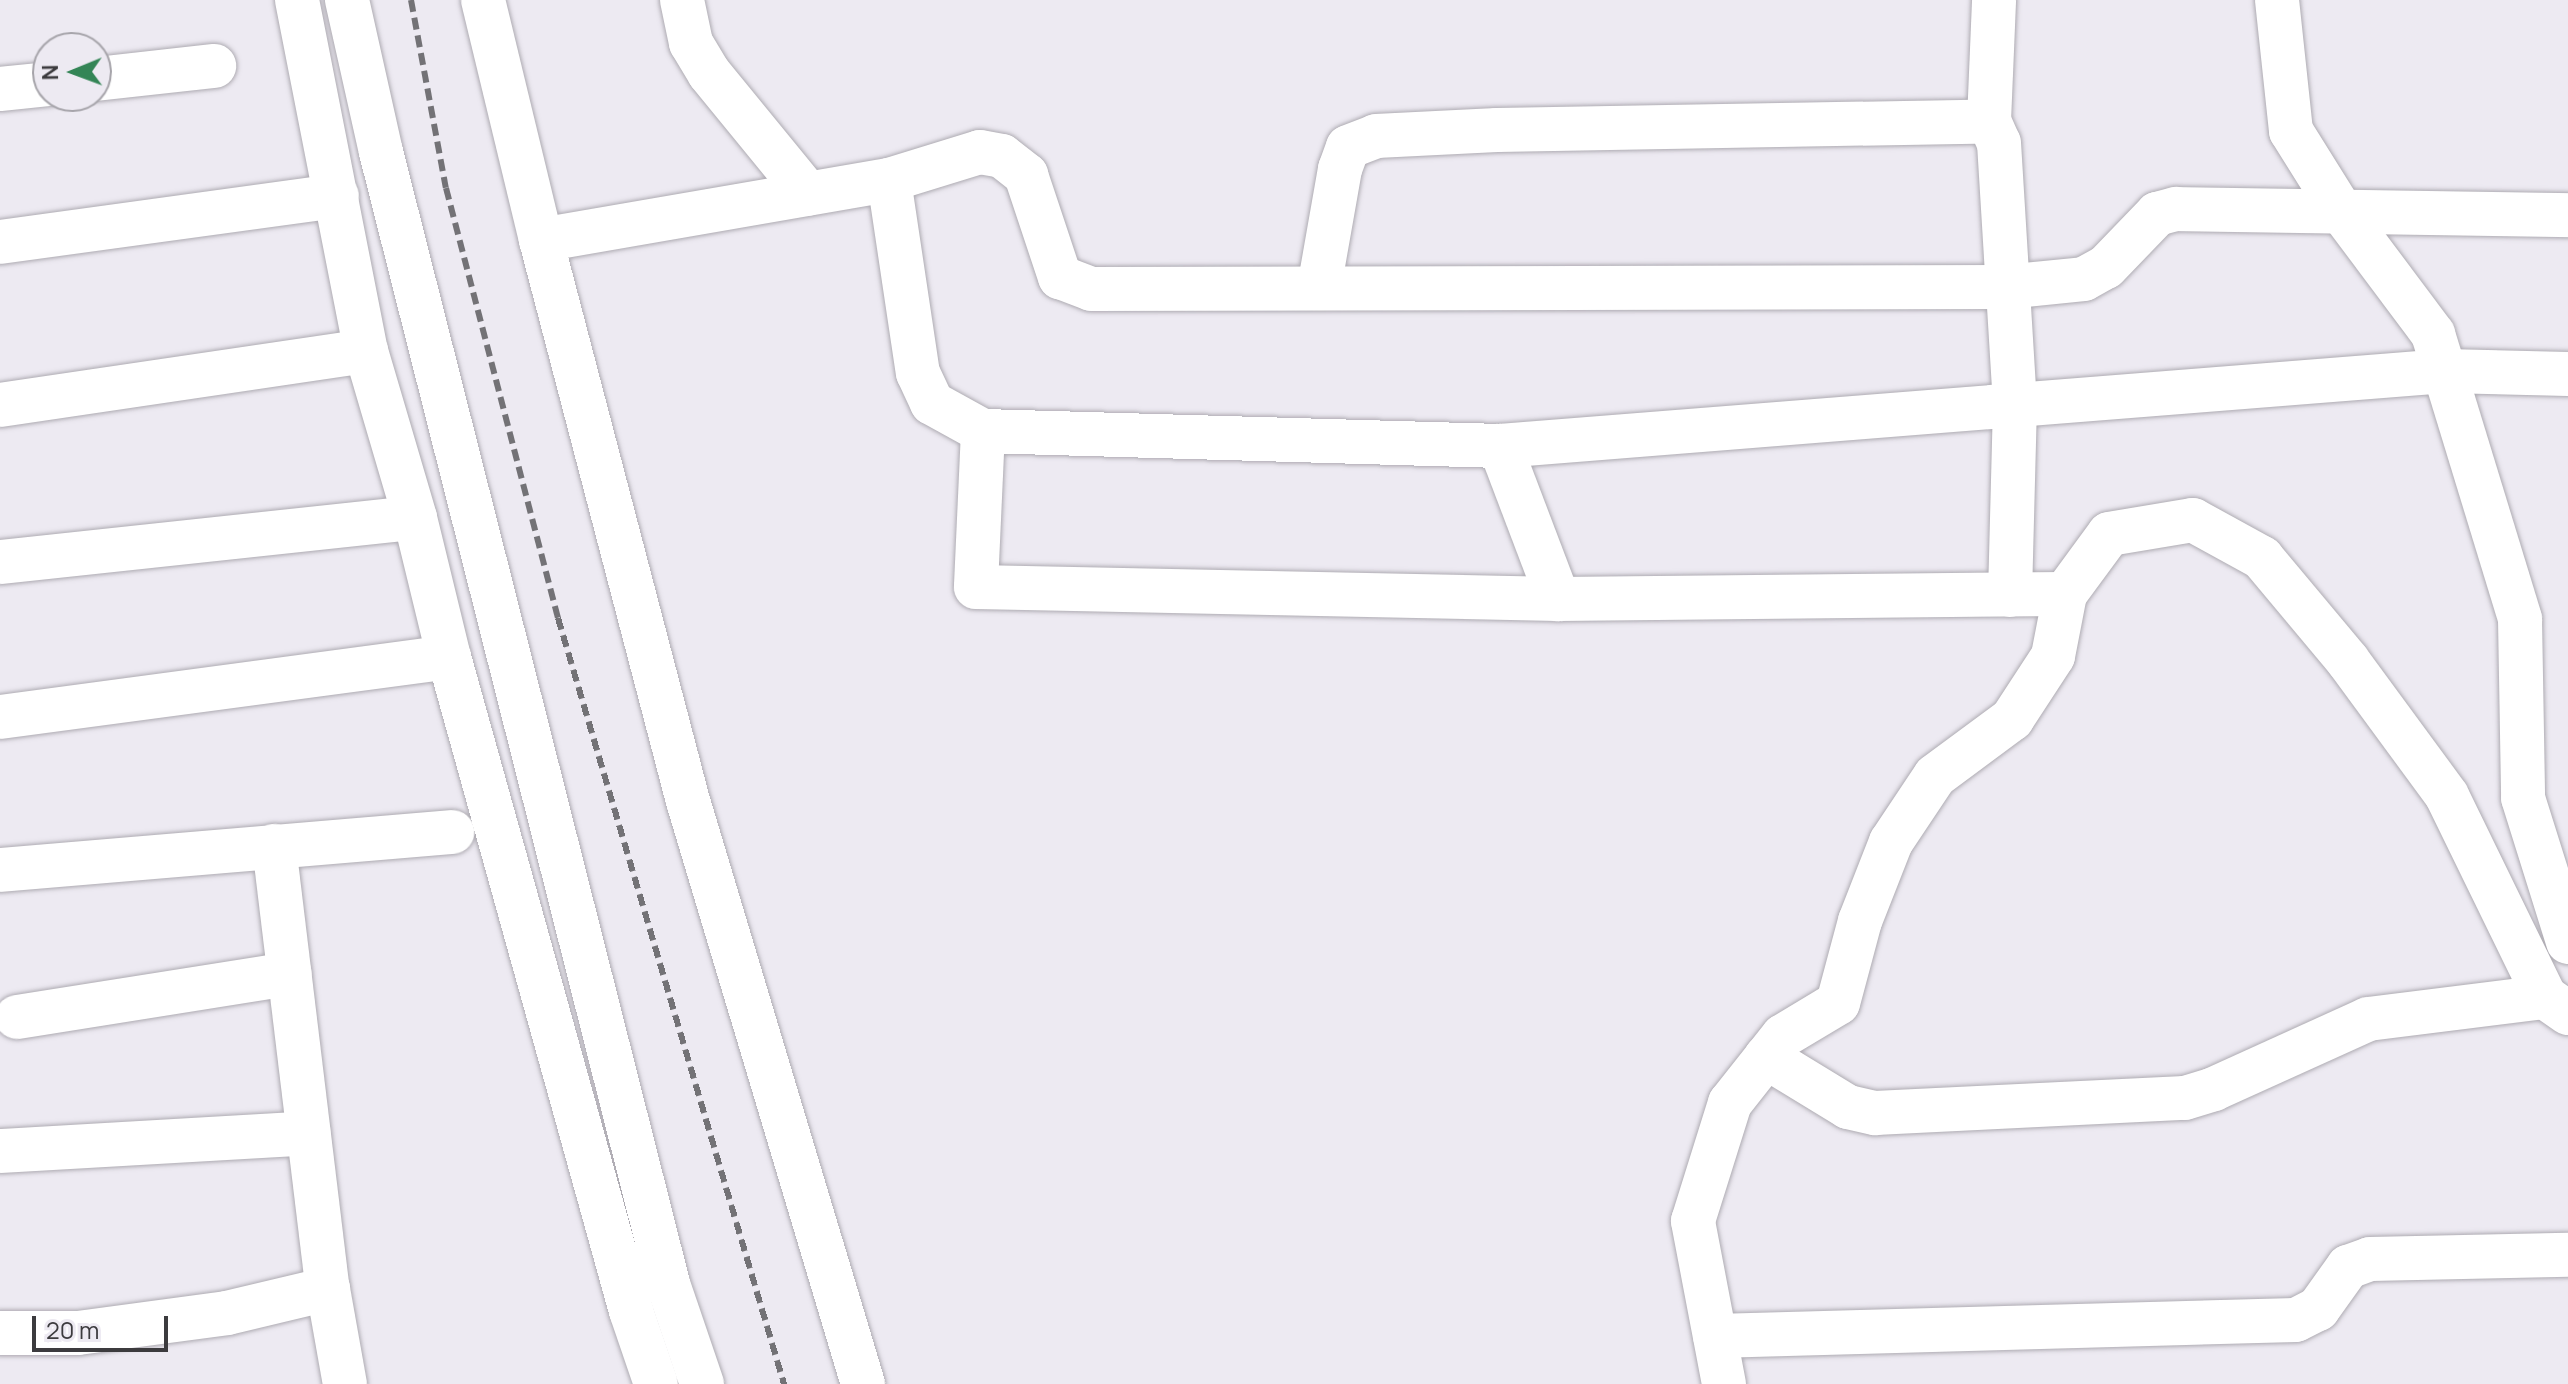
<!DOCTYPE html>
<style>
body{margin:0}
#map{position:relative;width:2568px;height:1384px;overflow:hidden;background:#edeaf2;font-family:Manrope,sans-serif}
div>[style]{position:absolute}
.roads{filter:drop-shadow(0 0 2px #aeabb2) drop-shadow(0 0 2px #aeabb2)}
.minor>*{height:44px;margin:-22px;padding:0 22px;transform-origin:22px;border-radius:22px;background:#fff}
.rail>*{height:6px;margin-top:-3px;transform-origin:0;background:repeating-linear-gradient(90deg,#737276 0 12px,transparent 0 18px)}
span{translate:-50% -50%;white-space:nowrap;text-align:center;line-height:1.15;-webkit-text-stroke:7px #edeaf2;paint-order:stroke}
.north{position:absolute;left:32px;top:32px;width:80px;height:80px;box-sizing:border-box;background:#edeaf2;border:2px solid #a6a4aa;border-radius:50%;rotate:269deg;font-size:22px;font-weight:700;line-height:32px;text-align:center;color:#3c3b3e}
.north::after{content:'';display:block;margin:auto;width:28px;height:36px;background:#348556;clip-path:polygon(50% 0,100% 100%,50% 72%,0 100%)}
.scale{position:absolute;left:32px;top:1316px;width:136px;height:36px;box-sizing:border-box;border:4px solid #3c3b3e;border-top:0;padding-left:10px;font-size:24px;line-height:28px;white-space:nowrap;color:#3c3b3e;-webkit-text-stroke:6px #edeaf2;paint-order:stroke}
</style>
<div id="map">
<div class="roads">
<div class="minor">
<div style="left:297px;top:0;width:358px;rotate:78.9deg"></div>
<div style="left:366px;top:351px;width:174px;rotate:73.6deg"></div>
<div style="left:415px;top:518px;width:143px;rotate:76.3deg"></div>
<div style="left:449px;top:657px;width:679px;rotate:74.45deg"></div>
<div style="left:631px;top:1311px;width:77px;rotate:71.1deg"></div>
<div style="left:347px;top:0;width:156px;rotate:77.4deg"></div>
<div style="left:381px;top:152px;width:1168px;rotate:75.77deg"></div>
<div style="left:668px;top:1284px;width:106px;rotate:71.2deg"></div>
<div style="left:483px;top:0;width:247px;rotate:76.4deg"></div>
<div style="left:541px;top:240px;width:580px;rotate:75.32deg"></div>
<div style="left:688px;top:801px;width:609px;rotate:73.29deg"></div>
<div style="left:682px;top:0;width:44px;rotate:78.2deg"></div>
<div style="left:691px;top:43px;width:35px;rotate:59deg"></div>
<div style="left:709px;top:73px;width:156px;rotate:50.7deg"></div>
<div style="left:2277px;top:0;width:132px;rotate:83.9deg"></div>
<div style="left:2291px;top:131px;width:94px;rotate:58deg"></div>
<div style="left:2341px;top:211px;width:154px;rotate:53.2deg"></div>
<div style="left:2433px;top:334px;width:298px;rotate:73deg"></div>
<div style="left:2520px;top:619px;width:179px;rotate:89deg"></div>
<div style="left:2523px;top:798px;width:151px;rotate:72.6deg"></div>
<div style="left:96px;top:79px;width:119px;rotate:-6.3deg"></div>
<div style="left:0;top:89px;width:48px;rotate:-5.9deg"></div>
<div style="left:1989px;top:121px;width:121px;rotate:-87.6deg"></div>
<div style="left:889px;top:180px;width:95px;rotate:-17.1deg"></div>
<div style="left:980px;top:152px;width:22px;rotate:10deg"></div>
<div style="left:1002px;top:156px;width:31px;rotate:38deg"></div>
<div style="left:1026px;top:175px;width:108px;rotate:71.6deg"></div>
<div style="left:1060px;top:277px;width:33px;rotate:21deg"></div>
<div style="left:1091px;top:289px;width:914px;rotate:-0.13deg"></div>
<div style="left:2005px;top:287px;width:79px;rotate:-5.8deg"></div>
<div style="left:2084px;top:279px;width:25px;rotate:-29deg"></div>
<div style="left:2106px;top:267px;width:74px;rotate:-46.1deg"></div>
<div style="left:2157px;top:214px;width:20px;rotate:-15deg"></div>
<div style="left:2176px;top:209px;width:392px;rotate:0.9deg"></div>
<div style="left:541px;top:240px;width:353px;rotate:-9.8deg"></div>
<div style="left:889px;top:180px;width:195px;rotate:81.5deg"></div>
<div style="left:918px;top:373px;width:33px;rotate:65deg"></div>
<div style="left:932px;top:403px;width:58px;rotate:28.8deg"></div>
<div style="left:983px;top:431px;width:156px;rotate:92.6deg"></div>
<div style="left:976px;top:587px;width:582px;rotate:1.18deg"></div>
<div style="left:1558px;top:599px;width:507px;rotate:-0.57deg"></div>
<div style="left:0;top:242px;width:340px;rotate:-7.8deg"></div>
<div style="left:1319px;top:288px;width:121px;rotate:-80deg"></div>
<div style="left:1340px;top:169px;width:23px;rotate:-70deg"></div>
<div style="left:1348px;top:147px;width:30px;rotate:-21deg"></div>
<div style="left:1376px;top:136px;width:121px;rotate:-2.8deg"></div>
<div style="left:1497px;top:130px;width:492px;rotate:-1deg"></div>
<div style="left:1989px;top:121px;width:24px;rotate:66deg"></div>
<div style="left:1999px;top:143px;width:261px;rotate:86.5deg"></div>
<div style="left:2015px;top:404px;width:191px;rotate:91.5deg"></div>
<div style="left:0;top:405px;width:370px;rotate:-8.4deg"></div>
<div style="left:983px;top:431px;width:517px;rotate:1.66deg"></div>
<div style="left:1500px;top:446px;width:164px;rotate:69.2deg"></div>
<div style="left:1500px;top:446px;width:948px;rotate:-4.54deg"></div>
<div style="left:2445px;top:371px;width:123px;rotate:1.4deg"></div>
<div style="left:0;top:562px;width:417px;rotate:-6.1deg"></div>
<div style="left:0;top:717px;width:453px;rotate:-7.6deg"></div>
<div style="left:274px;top:846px;width:446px;rotate:83.1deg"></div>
<div style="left:328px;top:1289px;width:97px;rotate:79.9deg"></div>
<div style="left:0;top:870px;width:454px;rotate:-4.8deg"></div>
<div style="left:17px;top:1017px;width:276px;rotate:-9deg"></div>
<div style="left:1766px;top:1057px;width:96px;rotate:31.4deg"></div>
<div style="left:1848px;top:1107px;width:28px;rotate:13deg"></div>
<div style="left:1875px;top:1113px;width:310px;rotate:-2.8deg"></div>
<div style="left:2185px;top:1098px;width:30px;rotate:-17deg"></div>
<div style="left:2214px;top:1089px;width:169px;rotate:-24.4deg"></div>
<div style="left:2368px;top:1019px;width:178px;rotate:-7.1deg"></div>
<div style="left:0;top:1151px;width:309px;rotate:-3.3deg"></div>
<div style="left:0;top:1333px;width:78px"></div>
<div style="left:78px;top:1333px;width:150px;rotate:-7.6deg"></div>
<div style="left:227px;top:1313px;width:104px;rotate:-13.4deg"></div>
<div style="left:1715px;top:1336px;width:581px;rotate:-1.58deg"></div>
<div style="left:2296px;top:1320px;width:25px;rotate:-27deg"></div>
<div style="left:2318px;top:1309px;width:52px;rotate:-54.5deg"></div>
<div style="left:2348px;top:1267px;width:23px;rotate:-20deg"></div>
<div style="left:2370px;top:1259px;width:198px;rotate:-1.2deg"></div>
<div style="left:1724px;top:1384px;width:166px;rotate:-100.8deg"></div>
<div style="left:1693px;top:1221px;width:124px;rotate:-72.6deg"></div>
<div style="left:1730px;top:1103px;width:85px;rotate:-51.7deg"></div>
<div style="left:1783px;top:1036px;width:64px;rotate:-31deg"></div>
<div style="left:1838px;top:1003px;width:85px;rotate:-75deg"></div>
<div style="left:1860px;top:921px;width:85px;rotate:-68.6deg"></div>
<div style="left:1891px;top:842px;width:79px;rotate:-56.3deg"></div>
<div style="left:1935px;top:776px;width:96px;rotate:-36.5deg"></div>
<div style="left:2012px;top:719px;width:75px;rotate:-56.9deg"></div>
<div style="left:2053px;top:656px;width:63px;rotate:-79deg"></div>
<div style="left:2065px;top:594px;width:74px;rotate:-53.7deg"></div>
<div style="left:2109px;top:534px;width:85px;rotate:-9.5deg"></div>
<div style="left:2193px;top:520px;width:79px;rotate:28.8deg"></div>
<div style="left:2262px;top:558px;width:134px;rotate:50.1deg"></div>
<div style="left:2348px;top:661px;width:167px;rotate:53.7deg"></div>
<div style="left:2447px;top:796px;width:224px;rotate:64deg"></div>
<div style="left:2545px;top:997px;width:28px;rotate:35deg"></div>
</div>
</div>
<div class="rail">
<div style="left:411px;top:0;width:191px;rotate:79.5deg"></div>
<div style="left:446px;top:188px;width:444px;rotate:75.4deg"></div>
<div style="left:558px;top:618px;width:799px;rotate:73.56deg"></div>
</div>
<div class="north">N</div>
<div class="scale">20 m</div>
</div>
